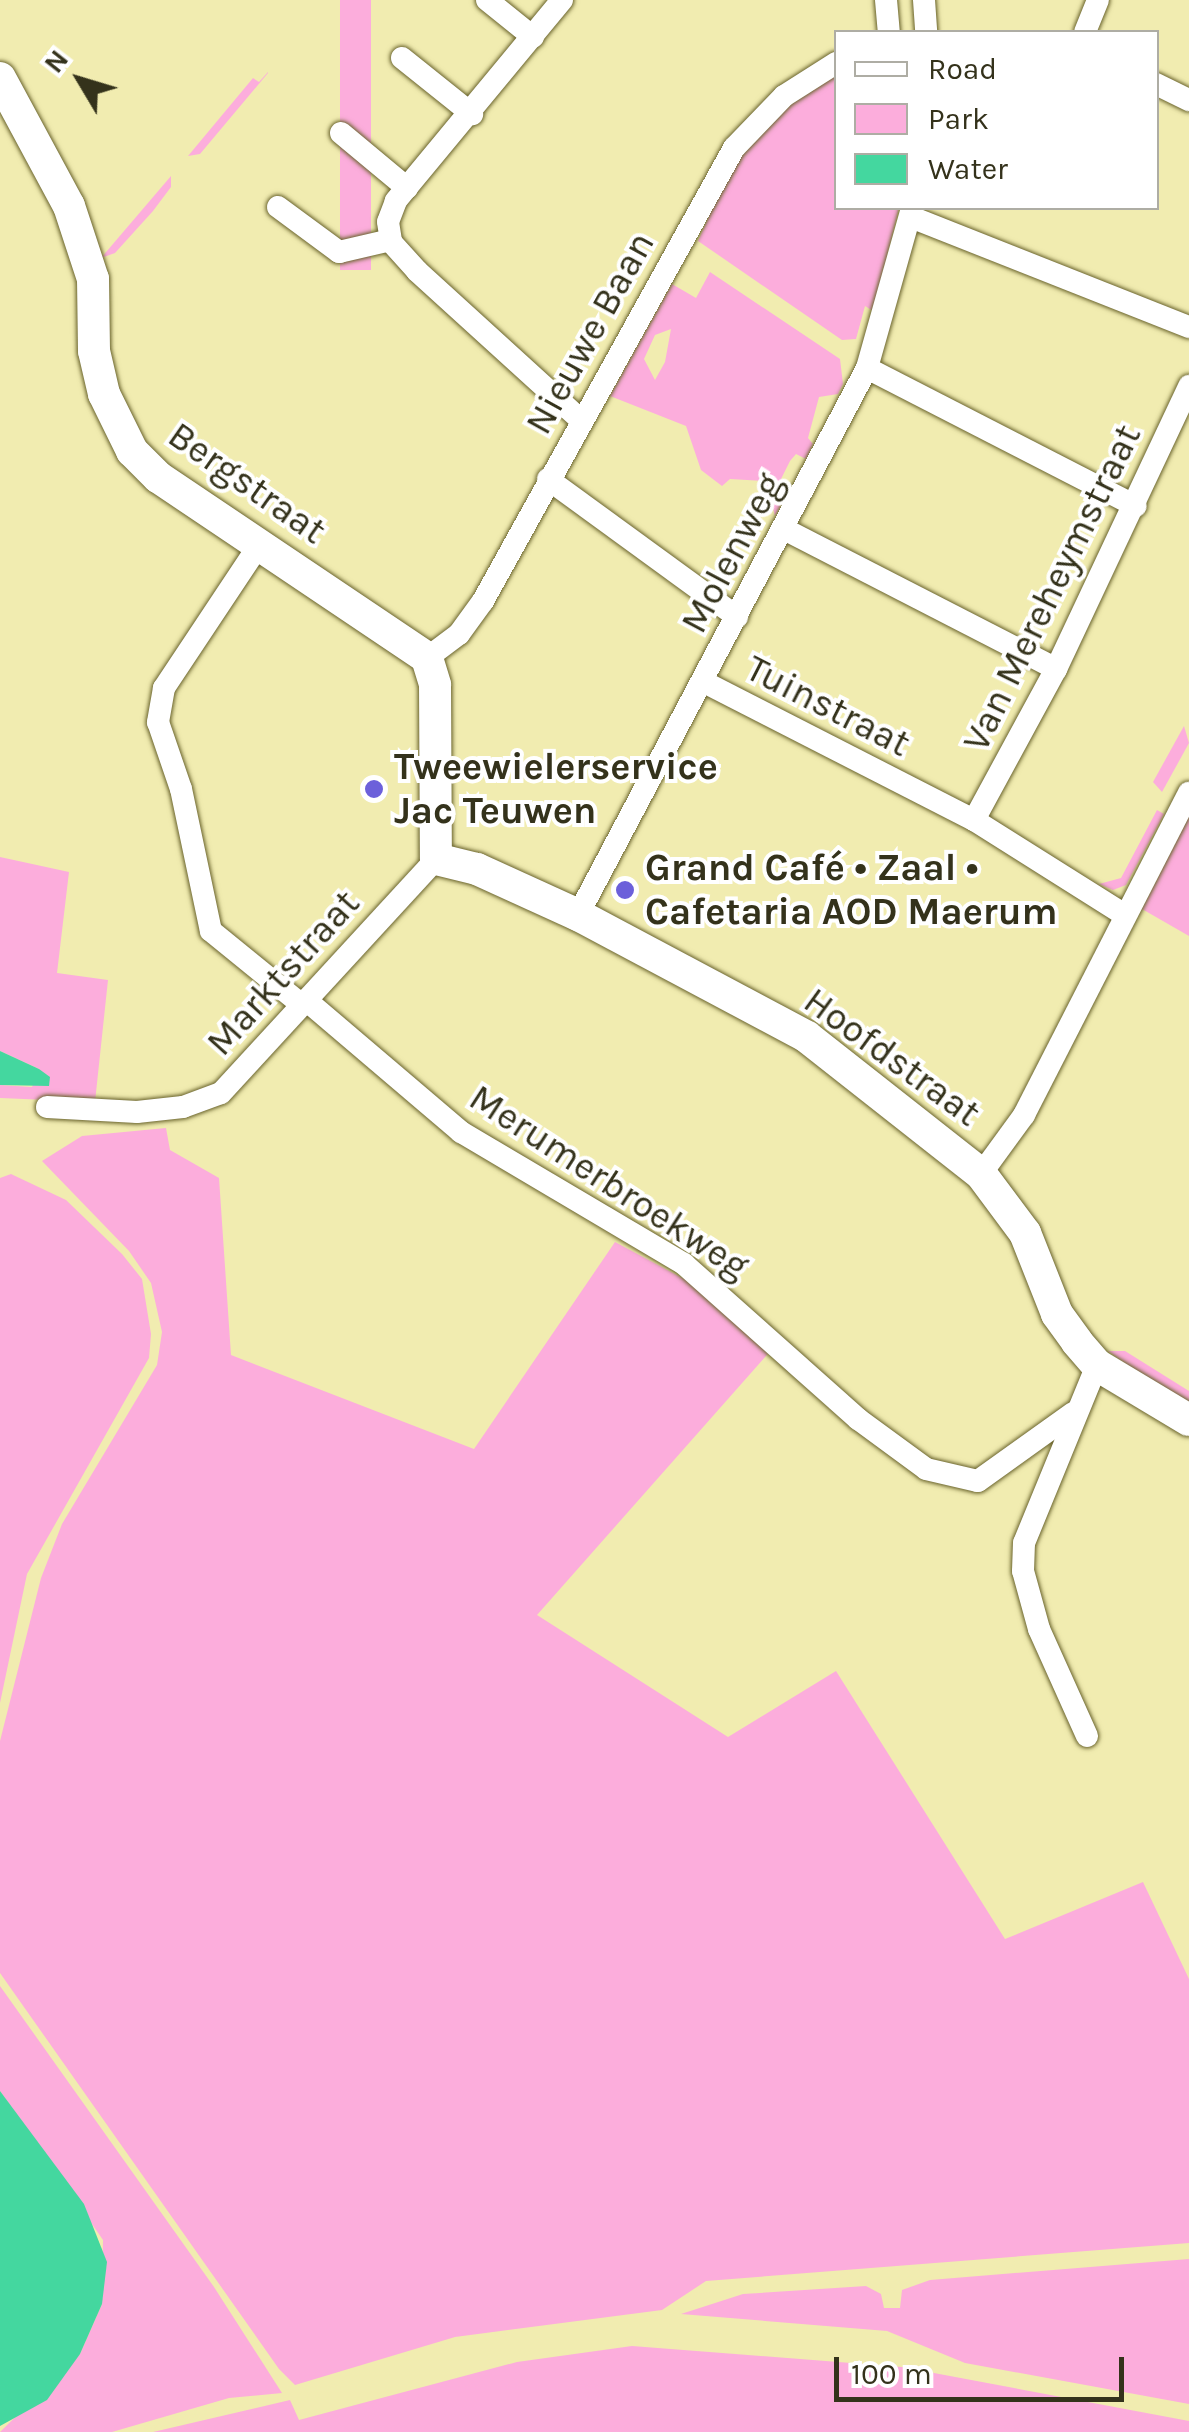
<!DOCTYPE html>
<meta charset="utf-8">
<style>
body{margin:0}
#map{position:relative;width:1189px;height:2432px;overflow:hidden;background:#f1ecb0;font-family:Karla,sans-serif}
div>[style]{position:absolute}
.green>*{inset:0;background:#fcaddc;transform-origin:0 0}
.water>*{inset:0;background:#44d79f}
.roads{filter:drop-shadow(0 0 2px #69632c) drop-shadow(0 0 2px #69632c)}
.street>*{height:22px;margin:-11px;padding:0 11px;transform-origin:11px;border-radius:11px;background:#fff}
.secondary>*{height:32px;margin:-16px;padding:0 16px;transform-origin:16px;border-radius:16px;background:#fff}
.dots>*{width:28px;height:28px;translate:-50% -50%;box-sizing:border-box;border:5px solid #fff;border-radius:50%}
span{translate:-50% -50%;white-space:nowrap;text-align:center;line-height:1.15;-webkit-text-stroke:8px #fff;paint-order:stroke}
.street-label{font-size:38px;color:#34321b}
.poi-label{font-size:38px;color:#34321b;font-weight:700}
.left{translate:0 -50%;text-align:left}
.legend{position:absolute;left:834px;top:30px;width:325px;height:180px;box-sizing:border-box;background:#fff;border:2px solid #aeada4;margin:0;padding:12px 18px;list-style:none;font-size:30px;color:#34321b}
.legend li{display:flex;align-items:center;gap:20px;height:50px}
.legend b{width:50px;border:2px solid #aeada4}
.north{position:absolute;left:30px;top:30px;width:100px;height:100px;-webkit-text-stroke:8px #fff;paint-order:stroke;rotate:308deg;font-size:28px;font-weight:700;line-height:40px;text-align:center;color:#34321b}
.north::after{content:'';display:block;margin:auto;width:35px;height:45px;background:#34321b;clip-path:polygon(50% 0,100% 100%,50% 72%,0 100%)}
.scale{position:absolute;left:834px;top:2357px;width:290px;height:45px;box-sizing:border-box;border:5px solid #34321b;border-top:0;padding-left:12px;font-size:30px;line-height:35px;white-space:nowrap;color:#34321b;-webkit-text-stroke:8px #fff;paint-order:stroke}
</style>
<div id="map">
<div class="green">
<div style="left:340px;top:0;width:31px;height:270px"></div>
<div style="clip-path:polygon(836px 70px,836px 208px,899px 208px,873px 311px,865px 306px,856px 339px,842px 340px,698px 241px,731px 166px,766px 123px)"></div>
<div style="clip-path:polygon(268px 72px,268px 73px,200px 154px,188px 156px,253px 78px,259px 82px)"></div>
<div style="clip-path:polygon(171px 176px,171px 187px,153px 211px,115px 253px,101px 258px)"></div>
<div style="clip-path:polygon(evenodd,710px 272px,840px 359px,843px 384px,838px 394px,819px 397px,808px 438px,813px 444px,806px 459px,796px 454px,790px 461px,781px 479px,790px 487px,775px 516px,766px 481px,730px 479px,722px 486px,701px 470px,686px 426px,610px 396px,672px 284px,696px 298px,710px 272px,671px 329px,665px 362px,655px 380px,644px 359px,655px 335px,671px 329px)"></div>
<div style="clip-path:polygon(1184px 726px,1189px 743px,1162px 792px,1153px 782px)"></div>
<div style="clip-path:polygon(1157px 810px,1164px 814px,1126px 885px,1113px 890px,1099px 884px,1121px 878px)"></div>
<div style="clip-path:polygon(1189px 815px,1189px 936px,1142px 909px)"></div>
<div style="clip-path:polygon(0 857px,69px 872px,57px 973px,108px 980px,95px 1102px,0 1098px,0 1085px,32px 1087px,39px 1069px,0 1051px)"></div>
<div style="clip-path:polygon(166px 1128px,170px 1150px,219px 1178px,231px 1355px,474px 1449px,615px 1242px,701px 1288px,773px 1348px,537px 1615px,728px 1737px,836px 1671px,1005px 1939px,1143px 1882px,1189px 1979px,1189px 2243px,706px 2281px,662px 2310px,455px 2337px,295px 2385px,279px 2369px,0 1973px,0 1741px,41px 1578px,62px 1524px,157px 1365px,162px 1332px,151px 1283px,129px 1251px,42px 1161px,82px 1136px)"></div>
<div style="clip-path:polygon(11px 1174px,66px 1200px,122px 1254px,142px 1279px,151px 1334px,149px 1358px,27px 1574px,0 1703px,0 1178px)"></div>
<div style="clip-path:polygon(1108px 1351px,1125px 1351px,1189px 1391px,1189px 1408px)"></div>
<div style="clip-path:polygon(0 1986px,214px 2287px,282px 2393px,229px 2398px,112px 2432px,0 2432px,80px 2354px,102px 2304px,103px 2240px,0 2091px)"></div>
<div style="clip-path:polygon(1189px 2259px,1189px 2404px,965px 2363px,887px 2331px,681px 2314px,743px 2294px,866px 2286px,881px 2294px,884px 2308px,900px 2308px,902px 2290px,930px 2280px)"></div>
<div style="clip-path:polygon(632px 2346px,902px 2367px,1189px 2421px,1189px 2432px,153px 2432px,290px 2400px,299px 2420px,517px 2362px)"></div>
</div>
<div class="water">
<div style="clip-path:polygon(0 1051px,39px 1069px,50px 1077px,49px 1086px,0 1085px)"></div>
<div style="clip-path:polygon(0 2091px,84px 2204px,107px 2262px,102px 2304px,80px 2354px,47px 2400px,0 2426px)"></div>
</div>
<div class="roads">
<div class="street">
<div style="left:487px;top:0;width:59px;rotate:38.8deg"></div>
<div style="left:562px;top:0;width:261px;rotate:129.6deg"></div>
<div style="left:396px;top:201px;width:22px;rotate:111deg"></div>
<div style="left:388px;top:222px;width:20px;rotate:81deg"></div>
<div style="left:391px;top:242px;width:39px;rotate:48deg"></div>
<div style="left:417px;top:271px;width:222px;rotate:42.3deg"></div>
<div style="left:886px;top:0;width:32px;rotate:85deg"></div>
<div style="left:924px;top:0;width:32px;rotate:86deg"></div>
<div style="left:1085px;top:32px;width:35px;rotate:-68deg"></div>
<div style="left:402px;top:58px;width:90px;rotate:38.7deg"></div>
<div style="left:1156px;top:84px;width:37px;rotate:26deg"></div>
<div style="left:341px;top:133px;width:86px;rotate:39.8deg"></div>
<div style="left:278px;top:207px;width:76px;rotate:36.4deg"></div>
<div style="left:339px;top:252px;width:53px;rotate:-13deg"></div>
<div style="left:911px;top:217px;width:299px;rotate:21.6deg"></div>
<div style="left:867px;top:368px;width:302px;rotate:27.2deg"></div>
<div style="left:548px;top:479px;width:234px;rotate:36.1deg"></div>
<div style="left:784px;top:529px;width:306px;rotate:27.2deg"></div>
<div style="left:259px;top:545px;width:172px;rotate:123.6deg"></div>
<div style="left:164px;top:688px;width:35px;rotate:100deg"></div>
<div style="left:158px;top:722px;width:71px;rotate:71.1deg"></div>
<div style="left:181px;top:789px;width:145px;rotate:78.1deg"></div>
<div style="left:211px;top:931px;width:117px;rotate:39.1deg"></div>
<div style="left:427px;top:658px;width:40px;rotate:-37deg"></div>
<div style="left:459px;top:634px;width:41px;rotate:-54deg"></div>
<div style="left:483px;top:601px;width:518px;rotate:-61.01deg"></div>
<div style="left:734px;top:148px;width:72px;rotate:-46.1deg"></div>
<div style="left:784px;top:96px;width:62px;rotate:-32.4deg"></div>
<div style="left:704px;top:682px;width:303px;rotate:27.1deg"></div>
<div style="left:974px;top:820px;width:178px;rotate:32.2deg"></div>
<div style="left:974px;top:820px;width:172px;rotate:-61.5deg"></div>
<div style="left:1056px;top:669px;width:313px;rotate:-64.8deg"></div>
<div style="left:578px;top:915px;width:619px;rotate:-62.15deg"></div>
<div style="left:867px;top:368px;width:166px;rotate:-74.3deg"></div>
<div style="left:306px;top:1000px;width:204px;rotate:40.4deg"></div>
<div style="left:461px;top:1132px;width:259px;rotate:30.6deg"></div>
<div style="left:684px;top:1264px;width:233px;rotate:41.7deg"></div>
<div style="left:858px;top:1419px;width:84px;rotate:36.3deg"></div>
<div style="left:926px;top:1469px;width:53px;rotate:13deg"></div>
<div style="left:978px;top:1481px;width:117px;rotate:-35.6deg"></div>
<div style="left:47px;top:1107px;width:90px;rotate:3.2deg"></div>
<div style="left:137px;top:1112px;width:46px;rotate:-6.2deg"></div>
<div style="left:183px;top:1107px;width:40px;rotate:-20.2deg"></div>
<div style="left:221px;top:1093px;width:318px;rotate:-47.4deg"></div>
<div style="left:981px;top:1174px;width:73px;rotate:-53.9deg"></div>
<div style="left:1024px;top:1115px;width:362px;rotate:-62.9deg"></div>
<div style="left:1087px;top:1736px;width:117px;rotate:-114.2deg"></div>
<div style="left:1039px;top:1629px;width:60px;rotate:-105.4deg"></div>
<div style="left:1023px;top:1571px;width:28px;rotate:-88deg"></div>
<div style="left:1024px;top:1543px;width:192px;rotate:-67.7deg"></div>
</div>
<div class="secondary">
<div style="left:0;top:78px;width:145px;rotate:61.7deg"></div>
<div style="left:69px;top:206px;width:77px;rotate:71.8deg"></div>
<div style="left:93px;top:279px;width:72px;rotate:89.2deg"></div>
<div style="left:94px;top:351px;width:44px;rotate:76.9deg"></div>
<div style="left:104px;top:394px;width:64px;rotate:63.8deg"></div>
<div style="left:132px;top:451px;width:37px;rotate:45deg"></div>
<div style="left:158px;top:477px;width:324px;rotate:33.9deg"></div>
<div style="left:427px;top:658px;width:28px;rotate:73deg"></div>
<div style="left:435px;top:685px;width:174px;rotate:89.7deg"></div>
<div style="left:436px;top:859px;width:42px;rotate:13.7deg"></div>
<div style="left:477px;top:869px;width:111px;rotate:24.5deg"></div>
<div style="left:578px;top:915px;width:259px;rotate:28deg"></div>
<div style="left:807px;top:1037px;width:221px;rotate:38.2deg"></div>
<div style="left:981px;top:1174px;width:74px;rotate:53.3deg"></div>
<div style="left:1025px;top:1233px;width:87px;rotate:68.4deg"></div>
<div style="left:1057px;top:1314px;width:34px;rotate:54deg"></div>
<div style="left:1077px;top:1342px;width:30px;rotate:49deg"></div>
<div style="left:1097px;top:1365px;width:107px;rotate:30.9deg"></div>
</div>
</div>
<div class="dots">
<div style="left:374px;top:789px;background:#6c60da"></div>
<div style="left:625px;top:890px;background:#6c60da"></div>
</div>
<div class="street-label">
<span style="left:590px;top:333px;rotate:-61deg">Nieuwe Baan</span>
<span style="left:247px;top:483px;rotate:35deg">Bergstraat</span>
<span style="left:732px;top:553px;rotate:-62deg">Molenweg</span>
<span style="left:1052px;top:588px;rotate:-64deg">Van Mereheymstraat</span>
<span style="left:828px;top:706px;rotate:27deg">Tuinstraat</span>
<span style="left:283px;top:973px;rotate:-48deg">Marktstraat</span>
<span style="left:892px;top:1057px;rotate:36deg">Hoofdstraat</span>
<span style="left:609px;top:1182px;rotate:33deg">Merumerbroekweg</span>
</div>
<div class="poi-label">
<span class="left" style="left:394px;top:789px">Tweewielerservice<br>Jac Teuwen</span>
<span class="left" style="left:645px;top:890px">Grand Café • Zaal •<br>Cafetaria AOD Maerum</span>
</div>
<ul class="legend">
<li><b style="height:12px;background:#fff"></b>Road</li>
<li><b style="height:28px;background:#fcaddc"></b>Park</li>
<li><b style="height:28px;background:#44d79f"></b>Water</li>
</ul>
<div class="north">N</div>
<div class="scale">100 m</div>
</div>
